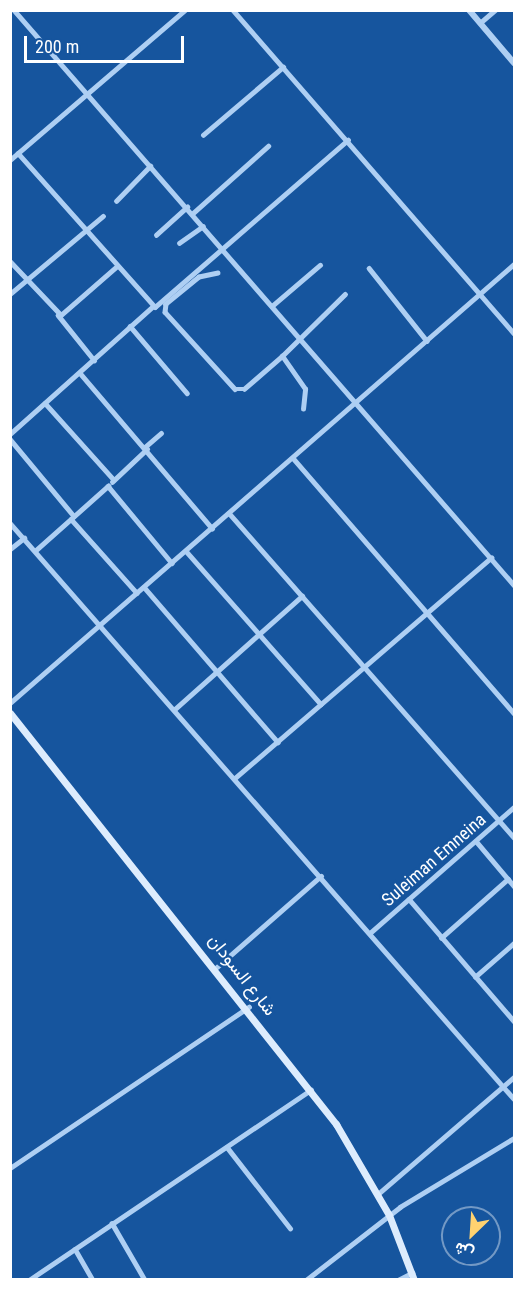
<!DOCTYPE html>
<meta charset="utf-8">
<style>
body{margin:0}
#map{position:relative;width:525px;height:1290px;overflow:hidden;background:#16559e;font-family:"Roboto Condensed",Vazirmatn,sans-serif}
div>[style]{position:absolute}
.minor>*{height:4.5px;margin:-2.25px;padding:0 2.25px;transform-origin:2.25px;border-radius:2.25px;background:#aecff3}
.tertiary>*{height:6px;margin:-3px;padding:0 3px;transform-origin:3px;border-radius:3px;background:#aecff3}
.secondary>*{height:7px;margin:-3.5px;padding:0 3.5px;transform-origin:3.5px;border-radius:3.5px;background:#ddecfd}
span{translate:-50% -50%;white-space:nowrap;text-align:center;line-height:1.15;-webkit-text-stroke:5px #16559e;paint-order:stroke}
.street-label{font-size:18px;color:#fff}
.frame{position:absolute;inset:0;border:12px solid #fff;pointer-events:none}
.north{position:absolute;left:441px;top:1206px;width:60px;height:60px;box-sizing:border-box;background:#16559e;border:2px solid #7399c5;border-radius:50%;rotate:205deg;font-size:16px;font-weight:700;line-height:24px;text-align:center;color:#fff}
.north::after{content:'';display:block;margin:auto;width:21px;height:27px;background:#ffd270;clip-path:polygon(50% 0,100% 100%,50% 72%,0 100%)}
.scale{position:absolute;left:24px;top:36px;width:160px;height:27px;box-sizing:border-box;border:3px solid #fff;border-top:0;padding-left:8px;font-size:18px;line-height:21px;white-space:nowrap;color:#fff;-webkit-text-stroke:4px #16559e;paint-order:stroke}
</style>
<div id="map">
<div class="minor">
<div style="left:14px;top:10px;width:762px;rotate:48.99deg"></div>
<div style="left:233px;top:10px;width:428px;rotate:49deg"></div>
<div style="left:480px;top:23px;width:20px;rotate:-41deg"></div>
<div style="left:203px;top:135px;width:105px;rotate:-40.4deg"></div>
<div style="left:18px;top:153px;width:206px;rotate:48.3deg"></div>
<div style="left:155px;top:307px;width:255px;rotate:-40.9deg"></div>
<div style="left:10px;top:160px;width:230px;rotate:-40.6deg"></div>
<div style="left:116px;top:201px;width:49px;rotate:-45.8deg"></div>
<div style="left:192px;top:214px;width:102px;rotate:-41.8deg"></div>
<div style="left:156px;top:235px;width:42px;rotate:-42.1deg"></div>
<div style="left:179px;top:243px;width:29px;rotate:-35deg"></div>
<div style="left:10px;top:261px;width:74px;rotate:46.6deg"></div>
<div style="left:61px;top:315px;width:73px;rotate:-41.1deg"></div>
<div style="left:369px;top:268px;width:93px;rotate:51.5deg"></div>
<div style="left:218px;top:273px;width:19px;rotate:168deg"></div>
<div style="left:199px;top:277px;width:43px;rotate:140.7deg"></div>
<div style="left:166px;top:304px;width:8px;rotate:97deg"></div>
<div style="left:165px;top:312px;width:104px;rotate:47.7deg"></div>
<div style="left:235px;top:389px;width:9px"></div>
<div style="left:244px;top:389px;width:50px;rotate:-41deg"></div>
<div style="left:10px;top:294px;width:121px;rotate:-40deg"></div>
<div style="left:272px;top:306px;width:63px;rotate:-40.5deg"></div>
<div style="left:58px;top:315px;width:58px;rotate:51.3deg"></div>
<div style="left:130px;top:326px;width:88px;rotate:49.6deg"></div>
<div style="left:80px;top:373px;width:204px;rotate:49.6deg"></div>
<div style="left:45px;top:403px;width:103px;rotate:48.1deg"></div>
<div style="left:303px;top:409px;width:20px;rotate:-84deg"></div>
<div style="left:305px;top:389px;width:40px;rotate:-124.9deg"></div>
<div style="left:282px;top:356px;width:88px;rotate:-44.5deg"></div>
<div style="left:10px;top:434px;width:191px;rotate:-41.8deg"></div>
<div style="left:10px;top:439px;width:100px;rotate:50.3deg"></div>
<div style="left:145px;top:447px;width:21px;rotate:-41deg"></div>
<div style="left:293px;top:458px;width:337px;rotate:49.1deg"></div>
<div style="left:112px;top:482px;width:48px;rotate:-43.3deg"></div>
<div style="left:229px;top:513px;width:432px;rotate:48.7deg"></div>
<div style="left:71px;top:519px;width:99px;rotate:48.3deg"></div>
<div style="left:10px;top:523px;width:765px;rotate:48.81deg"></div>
<div style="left:10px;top:549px;width:18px;rotate:-38deg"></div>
<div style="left:35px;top:551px;width:98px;rotate:-41.7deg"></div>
<div style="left:108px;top:486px;width:100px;rotate:50.3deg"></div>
<div style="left:186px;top:551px;width:204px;rotate:48.6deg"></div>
<div style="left:144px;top:587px;width:205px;rotate:49.2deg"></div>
<div style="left:10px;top:703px;width:668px;rotate:-41.06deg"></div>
<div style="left:175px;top:709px;width:170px;rotate:-41.7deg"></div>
<div style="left:235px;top:778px;width:338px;rotate:-40.7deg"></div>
<div style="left:476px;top:841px;width:59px;rotate:49.8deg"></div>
<div style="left:409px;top:899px;width:161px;rotate:49.3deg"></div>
<div style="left:370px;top:933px;width:191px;rotate:-41.2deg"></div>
<div style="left:441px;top:938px;width:89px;rotate:-41.4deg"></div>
<div style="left:217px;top:967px;width:138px;rotate:-41.2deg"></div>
<div style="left:475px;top:977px;width:52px;rotate:-41.1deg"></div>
<div style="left:227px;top:1147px;width:103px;rotate:52.1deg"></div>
<div style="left:10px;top:1168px;width:288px;rotate:-34deg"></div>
<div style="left:378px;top:1194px;width:179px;rotate:-40.7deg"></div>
<div style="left:112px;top:1223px;width:66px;rotate:59.9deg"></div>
<div style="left:75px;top:1249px;width:36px;rotate:60deg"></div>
<div style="left:29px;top:1280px;width:340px;rotate:-34deg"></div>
<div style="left:306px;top:1280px;width:119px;rotate:-37.8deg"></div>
<div style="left:400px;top:1207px;width:133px;rotate:-31.2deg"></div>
<div style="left:398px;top:1280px;width:16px;rotate:-27deg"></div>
</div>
<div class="tertiary">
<div style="left:469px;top:10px;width:70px;rotate:49.7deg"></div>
</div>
<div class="secondary">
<div style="left:10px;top:713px;width:525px;rotate:51.58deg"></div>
<div style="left:336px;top:1124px;width:105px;rotate:59.8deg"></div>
<div style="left:389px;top:1215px;width:70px;rotate:69deg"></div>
</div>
<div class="street-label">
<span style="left:434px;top:860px;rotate:-41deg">Suleiman Emneina</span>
<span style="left:242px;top:975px;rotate:52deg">شارع السودان</span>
</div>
<div class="frame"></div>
<div class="north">ش</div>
<div class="scale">200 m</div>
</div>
